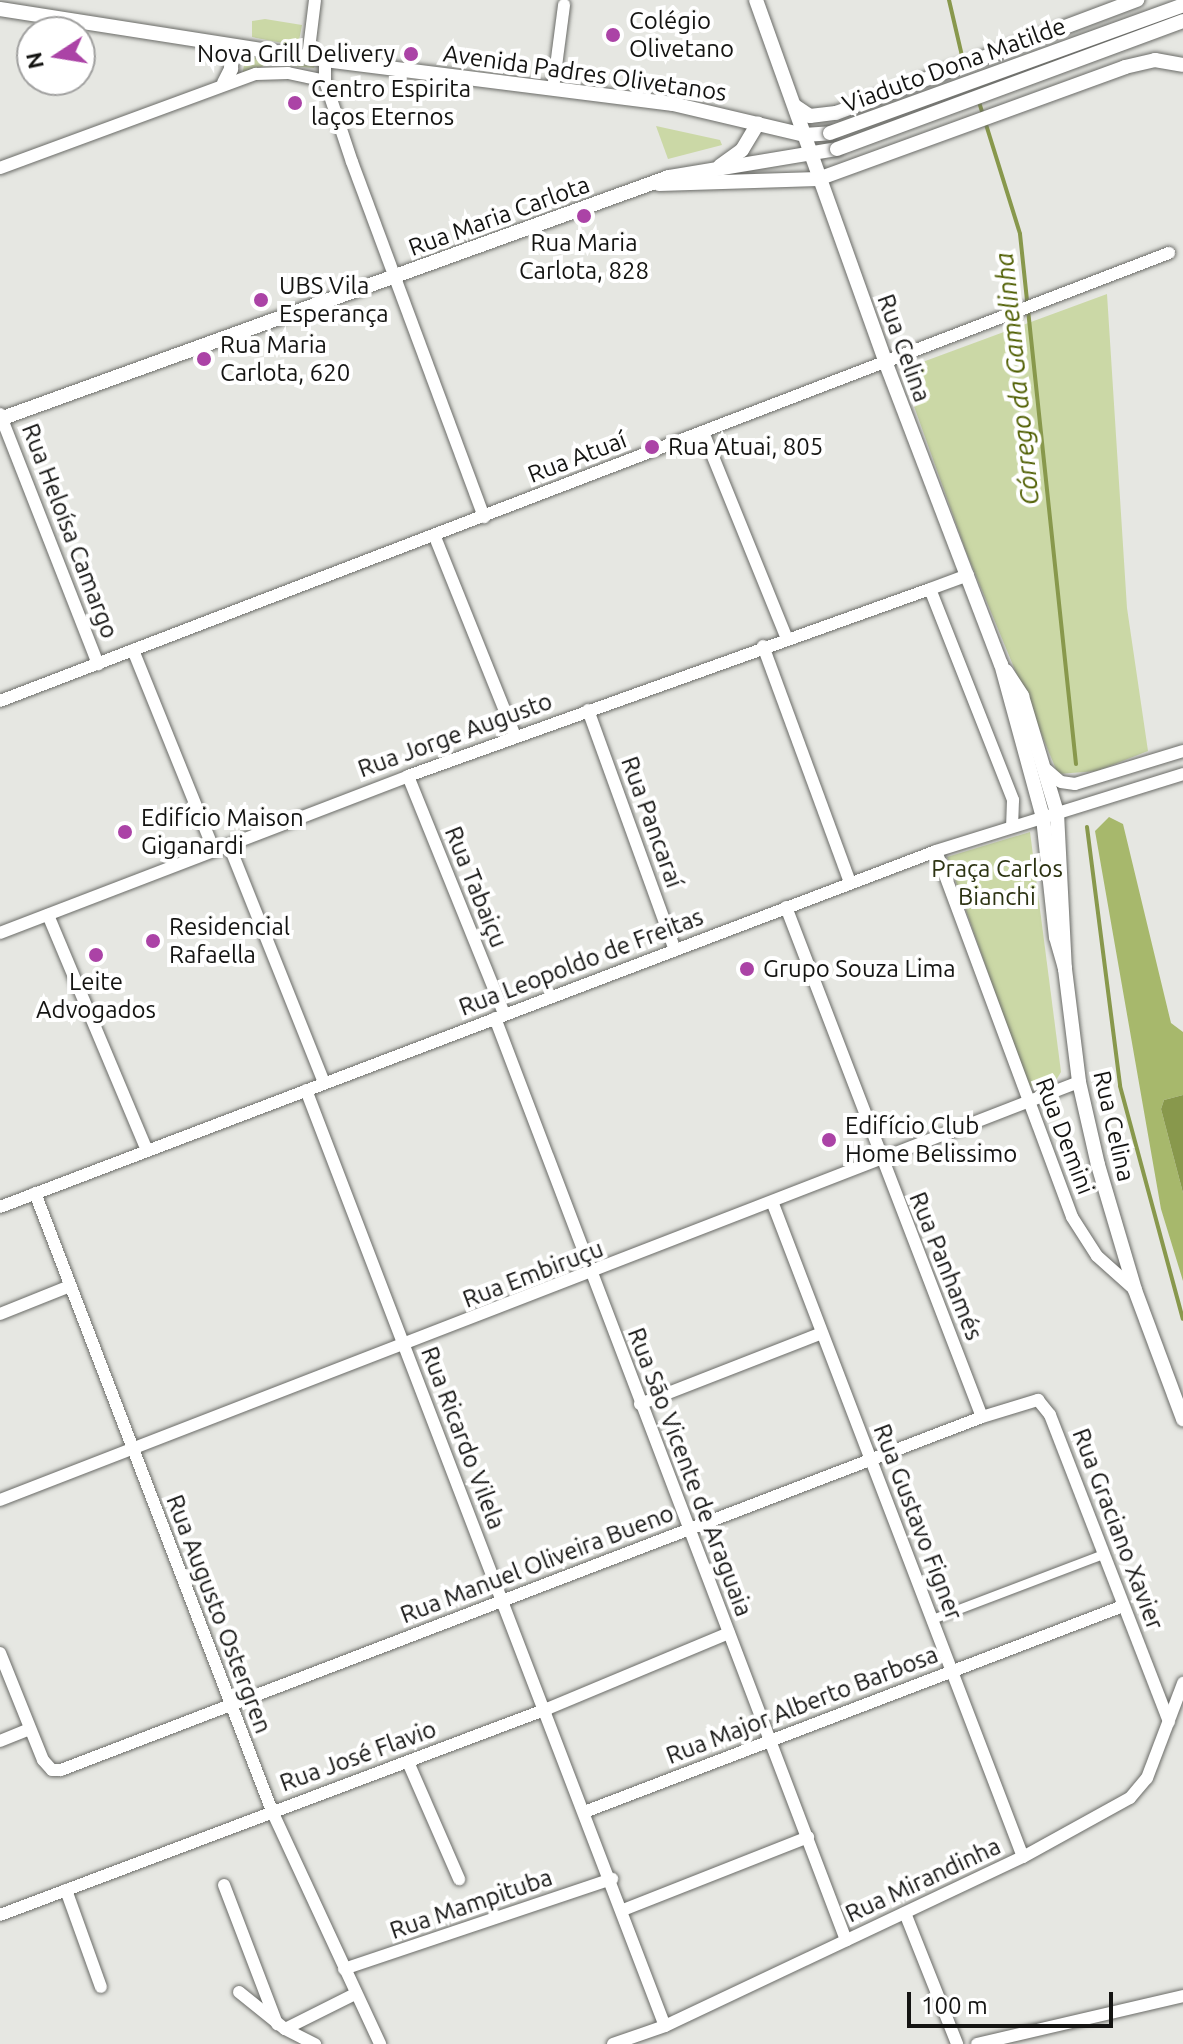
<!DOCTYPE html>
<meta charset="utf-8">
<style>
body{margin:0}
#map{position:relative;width:1183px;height:2044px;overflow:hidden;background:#e6e7e2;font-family:Ubuntu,sans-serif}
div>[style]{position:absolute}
.green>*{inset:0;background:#cbd8a6}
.forest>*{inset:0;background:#a7b86c}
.water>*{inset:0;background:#88984c}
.stream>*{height:4px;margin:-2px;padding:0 2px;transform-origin:2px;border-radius:2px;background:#88984c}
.roads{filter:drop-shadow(0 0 2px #6a6b67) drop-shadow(0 0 2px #6a6b67)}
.pedestrian>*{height:9px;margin:-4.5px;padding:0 4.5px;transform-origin:4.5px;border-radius:4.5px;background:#fff}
.minor>*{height:12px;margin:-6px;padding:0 6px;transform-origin:6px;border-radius:6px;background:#fff}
.tertiary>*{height:14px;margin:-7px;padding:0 7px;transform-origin:7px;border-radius:7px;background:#fff}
.bridges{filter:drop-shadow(0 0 2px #6a6b67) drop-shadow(0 0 2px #6a6b67)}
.tertiary-bridge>*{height:14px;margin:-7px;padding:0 7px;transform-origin:7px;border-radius:7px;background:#fff}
.dots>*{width:22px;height:22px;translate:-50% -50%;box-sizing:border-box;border:4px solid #fff;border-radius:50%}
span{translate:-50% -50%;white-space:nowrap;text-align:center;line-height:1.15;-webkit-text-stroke:8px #fff;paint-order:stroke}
.poi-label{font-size:24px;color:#141412}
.left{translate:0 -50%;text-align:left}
.right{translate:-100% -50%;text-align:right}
.street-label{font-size:24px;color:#141412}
.park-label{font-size:24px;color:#2c3312}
.water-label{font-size:26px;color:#4f5e01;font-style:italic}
.north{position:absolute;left:16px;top:16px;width:80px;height:80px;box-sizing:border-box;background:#fff;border:2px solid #a1a1a0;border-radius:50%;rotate:258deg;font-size:22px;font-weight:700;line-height:32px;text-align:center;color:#141412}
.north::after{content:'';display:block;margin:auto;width:28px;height:36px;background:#ab43a6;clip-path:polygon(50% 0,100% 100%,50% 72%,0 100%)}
.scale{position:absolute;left:907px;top:1992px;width:206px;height:36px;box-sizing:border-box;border:4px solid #141412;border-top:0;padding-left:10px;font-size:24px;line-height:28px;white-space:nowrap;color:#141412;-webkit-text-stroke:6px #fff;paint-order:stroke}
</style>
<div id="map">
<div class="green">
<div style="clip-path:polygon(265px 19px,302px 25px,298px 46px,252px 37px,252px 21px)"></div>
<div style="clip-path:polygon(246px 55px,315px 65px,314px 68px,268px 64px,242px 76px)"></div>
<div style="clip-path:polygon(656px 126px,720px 140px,722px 145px,668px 159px)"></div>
<div style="clip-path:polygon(1107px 294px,1127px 608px,1148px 751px,1097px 771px,1058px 774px,967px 554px,901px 370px)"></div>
<div style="clip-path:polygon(1030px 832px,1061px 1072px,1055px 1082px,1036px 1088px,1028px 1085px,947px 857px)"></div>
</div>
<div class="forest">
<div style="clip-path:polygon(1109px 817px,1123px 824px,1171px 1023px,1183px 1032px,1183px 1095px,1164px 1100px,1161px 1109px,1183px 1193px,1183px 1281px,1161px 1209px,1095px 831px)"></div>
</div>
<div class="water">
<div style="clip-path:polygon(1183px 1095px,1183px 1193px,1161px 1109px,1164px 1100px)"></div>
</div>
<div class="stream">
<div style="left:949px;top:0;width:62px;rotate:76.9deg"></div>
<div style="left:979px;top:102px;width:138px;rotate:72.7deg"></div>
<div style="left:1020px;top:234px;width:533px;rotate:83.97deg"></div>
<div style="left:1087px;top:827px;width:261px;rotate:82.7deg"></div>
<div style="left:1120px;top:1086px;width:241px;rotate:74.9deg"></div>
</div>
<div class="roads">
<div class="pedestrian">
<div style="left:932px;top:1619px;width:183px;rotate:-20.8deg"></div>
</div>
<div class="minor">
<div style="left:308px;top:57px;width:57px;rotate:-83deg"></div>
<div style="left:325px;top:60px;width:21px;rotate:90deg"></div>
<div style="left:325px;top:81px;width:85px;rotate:71.6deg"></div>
<div style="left:352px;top:162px;width:379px;rotate:69.6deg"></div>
<div style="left:553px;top:89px;width:85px;rotate:-82.5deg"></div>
<div style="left:0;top:168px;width:273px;rotate:-20.2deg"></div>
<div style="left:256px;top:74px;width:32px;rotate:-2deg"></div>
<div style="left:288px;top:73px;width:38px;rotate:12deg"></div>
<div style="left:0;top:414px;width:269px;rotate:68.6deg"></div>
<div style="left:703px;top:432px;width:223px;rotate:67.9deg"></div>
<div style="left:435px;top:537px;width:214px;rotate:68.1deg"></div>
<div style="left:968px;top:575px;width:40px;rotate:159.8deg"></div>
<div style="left:930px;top:589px;width:227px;rotate:68.5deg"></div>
<div style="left:1013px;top:800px;width:26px;rotate:92deg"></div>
<div style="left:763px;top:646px;width:252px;rotate:69.8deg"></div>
<div style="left:133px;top:650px;width:216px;rotate:68deg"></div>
<div style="left:0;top:701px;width:1252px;rotate:-20.97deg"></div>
<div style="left:588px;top:710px;width:255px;rotate:70.1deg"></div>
<div style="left:1047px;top:770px;width:18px;rotate:41deg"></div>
<div style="left:1061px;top:782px;width:14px;rotate:8deg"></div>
<div style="left:1075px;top:784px;width:113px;rotate:-17deg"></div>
<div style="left:408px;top:776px;width:257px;rotate:68deg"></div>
<div style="left:229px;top:845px;width:256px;rotate:68.2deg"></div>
<div style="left:936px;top:851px;width:390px;rotate:69.6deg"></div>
<div style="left:1072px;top:1217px;width:46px;rotate:57.3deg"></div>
<div style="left:1097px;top:1256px;width:51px;rotate:41.8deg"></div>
<div style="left:786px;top:907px;width:546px;rotate:68.98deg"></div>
<div style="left:48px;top:915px;width:255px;rotate:67.2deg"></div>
<div style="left:0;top:933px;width:437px;rotate:-21deg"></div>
<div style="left:408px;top:776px;width:554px;rotate:-19.71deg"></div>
<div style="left:495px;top:1018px;width:987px;rotate:69.16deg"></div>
<div style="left:306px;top:1090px;width:1002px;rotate:69.02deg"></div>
<div style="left:35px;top:1193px;width:662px;rotate:69.02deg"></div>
<div style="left:272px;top:1811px;width:257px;rotate:65.1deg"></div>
<div style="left:773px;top:1204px;width:699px;rotate:69.05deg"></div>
<div style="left:0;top:1207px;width:1001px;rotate:-20.82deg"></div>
<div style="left:936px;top:851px;width:259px;rotate:-17.3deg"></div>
<div style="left:0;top:1314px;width:75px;rotate:-21.8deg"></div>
<div style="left:640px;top:1404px;width:195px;rotate:-21.3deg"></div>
<div style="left:0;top:1500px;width:1157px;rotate:-21.18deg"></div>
<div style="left:0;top:1653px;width:115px;rotate:68.1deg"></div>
<div style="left:43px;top:1760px;width:13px;rotate:48deg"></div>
<div style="left:52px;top:1770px;width:9px"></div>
<div style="left:61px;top:1770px;width:986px;rotate:-20.97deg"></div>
<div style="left:982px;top:1417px;width:59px;rotate:-16.9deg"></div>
<div style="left:1038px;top:1400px;width:19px;rotate:51deg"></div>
<div style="left:1050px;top:1415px;width:329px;rotate:68.8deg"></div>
<div style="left:0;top:1741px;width:31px;rotate:-22deg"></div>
<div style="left:408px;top:1762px;width:128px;rotate:66.4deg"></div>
<div style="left:587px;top:1811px;width:574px;rotate:-20.93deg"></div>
<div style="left:224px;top:1885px;width:149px;rotate:69.1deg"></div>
<div style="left:66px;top:1890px;width:103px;rotate:70.2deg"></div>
<div style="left:623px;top:1910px;width:199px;rotate:-21.5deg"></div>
<div style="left:905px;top:1913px;width:141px;rotate:68.3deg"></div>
<div style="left:0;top:1915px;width:585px;rotate:-20.64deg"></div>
<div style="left:547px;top:1709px;width:197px;rotate:-22.7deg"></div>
<div style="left:344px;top:1969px;width:283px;rotate:-18.6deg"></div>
<div style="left:239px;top:1992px;width:59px;rotate:38.8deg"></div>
<div style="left:285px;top:2029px;width:34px;rotate:27deg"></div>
<div style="left:285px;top:2029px;width:78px;rotate:-26.6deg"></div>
<div style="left:613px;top:2044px;width:55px;rotate:-19.1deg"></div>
<div style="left:665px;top:2026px;width:396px;rotate:-25.3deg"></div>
<div style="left:1023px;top:1857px;width:122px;rotate:-28.9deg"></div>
<div style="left:1130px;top:1798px;width:26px;rotate:-50deg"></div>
<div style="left:1147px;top:1778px;width:102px;rotate:-69.2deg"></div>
<div style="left:977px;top:2044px;width:212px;rotate:-13.1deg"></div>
</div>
<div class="tertiary">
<div style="left:756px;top:0;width:383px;rotate:70.3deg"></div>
<div style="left:885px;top:361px;width:324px;rotate:69.1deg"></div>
<div style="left:1001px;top:664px;width:160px;rotate:74.7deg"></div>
<div style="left:1043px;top:818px;width:120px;rotate:83.8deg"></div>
<div style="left:1056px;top:937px;width:33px;rotate:74deg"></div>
<div style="left:0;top:9px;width:329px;rotate:8.9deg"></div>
<div style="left:325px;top:60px;width:351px;rotate:7.2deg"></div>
<div style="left:673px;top:104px;width:135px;rotate:13.3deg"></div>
<div style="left:804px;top:135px;width:26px;rotate:-4deg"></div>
<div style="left:224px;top:83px;width:16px;rotate:-63deg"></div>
<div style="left:231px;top:69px;width:23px;rotate:-88deg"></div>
<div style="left:795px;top:106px;width:18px;rotate:34deg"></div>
<div style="left:810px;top:116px;width:26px;rotate:-7deg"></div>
<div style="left:836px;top:113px;width:322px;rotate:-20.6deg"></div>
<div style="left:720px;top:166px;width:27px;rotate:-36deg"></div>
<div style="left:742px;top:150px;width:31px;rotate:-59deg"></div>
<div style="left:659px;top:184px;width:159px;rotate:-1.8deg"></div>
<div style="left:818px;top:179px;width:327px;rotate:-20deg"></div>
<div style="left:1125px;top:67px;width:31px;rotate:-13deg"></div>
<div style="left:1155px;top:60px;width:28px;rotate:10deg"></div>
<div style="left:0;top:419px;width:711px;rotate:-19.89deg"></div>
<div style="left:669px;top:177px;width:170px;rotate:-9.5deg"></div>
<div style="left:1006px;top:671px;width:30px;rotate:57deg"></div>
<div style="left:1022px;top:696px;width:122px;rotate:73.3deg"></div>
<div style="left:1057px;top:813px;width:156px;rotate:87.1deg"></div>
<div style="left:1065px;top:969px;width:114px;rotate:82.9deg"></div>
<div style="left:1079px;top:1082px;width:85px;rotate:77.1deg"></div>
<div style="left:1098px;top:1165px;width:130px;rotate:73.5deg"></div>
<div style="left:1135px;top:1290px;width:138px;rotate:69.6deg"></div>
</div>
</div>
<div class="bridges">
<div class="tertiary-bridge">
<div style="left:830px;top:133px;width:375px;rotate:-19.9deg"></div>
<div style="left:837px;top:149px;width:369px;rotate:-20.3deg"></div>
</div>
</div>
<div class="dots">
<div style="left:613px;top:35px;background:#ab43a6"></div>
<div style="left:411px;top:54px;background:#ab43a6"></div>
<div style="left:295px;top:103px;background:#ab43a6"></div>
<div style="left:584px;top:216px;background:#ab43a6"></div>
<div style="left:261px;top:300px;background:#ab43a6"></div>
<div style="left:204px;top:359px;background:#ab43a6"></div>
<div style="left:652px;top:447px;background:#ab43a6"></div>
<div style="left:125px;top:832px;background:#ab43a6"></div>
<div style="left:153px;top:941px;background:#ab43a6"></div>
<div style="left:96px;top:955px;background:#ab43a6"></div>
<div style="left:747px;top:969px;background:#ab43a6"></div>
<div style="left:829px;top:1140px;background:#ab43a6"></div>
</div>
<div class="poi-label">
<span class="left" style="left:629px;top:35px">Colégio<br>Olivetano</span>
<span class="right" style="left:395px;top:54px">Nova Grill Delivery</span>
<span class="left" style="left:311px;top:103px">Centro Espirita<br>laços Eternos</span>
<span style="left:584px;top:257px">Rua Maria<br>Carlota, 828</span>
<span class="left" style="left:279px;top:300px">UBS Vila<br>Esperança</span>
<span class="left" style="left:220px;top:359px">Rua Maria<br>Carlota, 620</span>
<span class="left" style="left:668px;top:447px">Rua Atuai, 805</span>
<span class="left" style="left:141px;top:832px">Edifício Maison<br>Giganardi</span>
<span class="left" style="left:169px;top:941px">Residencial<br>Rafaella</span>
<span class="left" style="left:763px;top:969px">Grupo Souza Lima</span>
<span style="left:96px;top:996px">Leite<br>Advogados</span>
<span class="left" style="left:845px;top:1140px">Edifício Club<br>Home Belissimo</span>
</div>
<div class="street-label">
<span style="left:954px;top:65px;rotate:-20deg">Viaduto Dona Matilde</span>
<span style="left:585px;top:73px;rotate:8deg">Avenida Padres Olivetanos</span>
<span style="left:499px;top:216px;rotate:-20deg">Rua Maria Carlota</span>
<span style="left:904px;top:348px;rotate:70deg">Rua Celina</span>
<span style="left:577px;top:457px;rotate:-21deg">Rua Atuaí</span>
<span style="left:70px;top:531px;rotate:69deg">Rua Heloísa Camargo</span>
<span style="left:455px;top:735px;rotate:-20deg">Rua Jorge Augusto</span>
<span style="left:652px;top:822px;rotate:70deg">Rua Pancaraí</span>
<span style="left:476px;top:887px;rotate:68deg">Rua Tabaiçu</span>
<span style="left:581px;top:962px;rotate:-21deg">Rua Leopoldo de Freitas</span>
<span style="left:1114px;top:1126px;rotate:77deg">Rua Celina</span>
<span style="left:1065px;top:1136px;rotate:69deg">Rua Demini</span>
<span style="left:946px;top:1266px;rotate:68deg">Rua Panhamés</span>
<span style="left:533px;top:1274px;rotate:-21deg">Rua Embiruçu</span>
<span style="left:463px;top:1438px;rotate:69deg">Rua Ricardo Vilela</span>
<span style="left:690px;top:1472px;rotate:69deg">Rua São Vicente de Araguaia</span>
<span style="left:918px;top:1522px;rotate:69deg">Rua Gustavo Figner</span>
<span style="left:1118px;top:1529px;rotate:69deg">Rua Graciano Xavier</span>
<span style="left:537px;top:1564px;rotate:-21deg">Rua Manuel Oliveira Bueno</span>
<span style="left:219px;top:1614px;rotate:69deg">Rua Augusto Ostergren</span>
<span style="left:802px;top:1705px;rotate:-21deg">Rua Major Alberto Barbosa</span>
<span style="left:358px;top:1756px;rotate:-20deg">Rua José Flavio</span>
<span style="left:923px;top:1880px;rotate:-25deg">Rua Mirandinha</span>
<span style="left:471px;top:1904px;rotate:-19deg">Rua Mampituba</span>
</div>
<div class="park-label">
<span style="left:997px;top:883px">Praça Carlos<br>Bianchi</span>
</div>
<div class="water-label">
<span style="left:1017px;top:379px;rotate:-96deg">Córrego da Gamelinha</span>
</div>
<div class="north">N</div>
<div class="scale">100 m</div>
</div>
